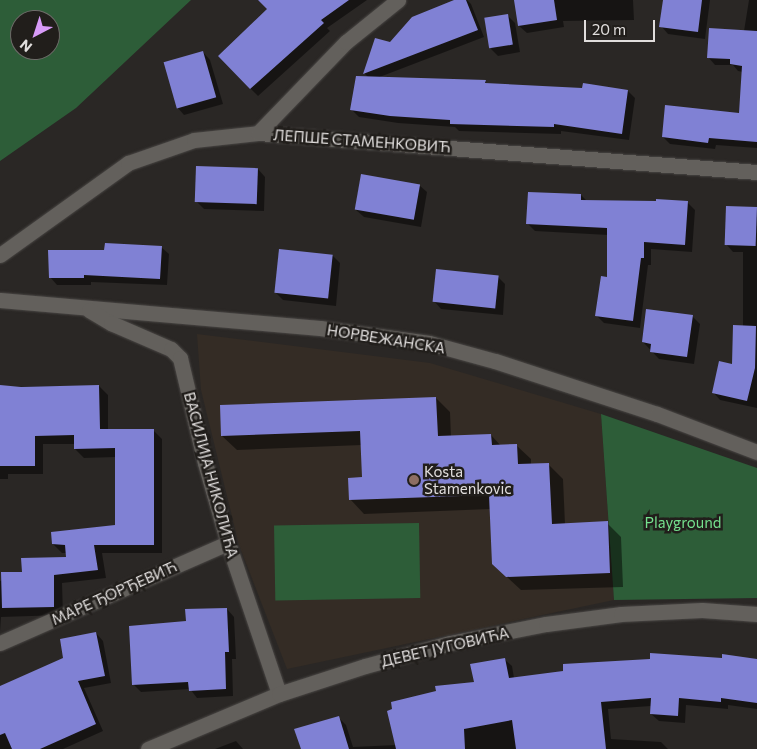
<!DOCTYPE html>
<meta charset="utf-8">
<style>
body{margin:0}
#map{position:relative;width:757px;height:749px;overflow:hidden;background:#2a2725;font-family:Commissioner,sans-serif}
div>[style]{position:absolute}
.built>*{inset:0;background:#342c25}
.green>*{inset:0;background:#2d5d38;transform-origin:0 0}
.shadow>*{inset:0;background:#0007}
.building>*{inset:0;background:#8081d4;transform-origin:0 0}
.roads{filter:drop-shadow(0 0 1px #494644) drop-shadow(0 0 1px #494644)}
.minor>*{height:15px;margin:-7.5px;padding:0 7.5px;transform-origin:7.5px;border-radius:7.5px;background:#63605c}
.dots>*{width:14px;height:14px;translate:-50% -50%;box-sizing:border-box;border:2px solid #211e1b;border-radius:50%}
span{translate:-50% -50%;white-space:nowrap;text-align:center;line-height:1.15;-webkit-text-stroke:5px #211e1b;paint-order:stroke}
.street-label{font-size:15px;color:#e1dedd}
.poi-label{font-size:15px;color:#e1dedd}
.left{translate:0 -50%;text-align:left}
.park-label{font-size:15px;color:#75e18e}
.north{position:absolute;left:10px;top:10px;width:50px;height:50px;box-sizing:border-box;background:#211e1b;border:1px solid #6e6b69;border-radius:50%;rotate:220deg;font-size:14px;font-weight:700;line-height:20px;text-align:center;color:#e1dedd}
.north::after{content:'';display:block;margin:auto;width:18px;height:22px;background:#d89bf8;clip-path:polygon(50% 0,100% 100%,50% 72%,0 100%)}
.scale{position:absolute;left:584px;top:20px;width:71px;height:22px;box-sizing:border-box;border:2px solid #e1dedd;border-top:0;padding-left:6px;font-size:15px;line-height:18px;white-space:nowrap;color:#e1dedd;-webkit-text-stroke:4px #211e1b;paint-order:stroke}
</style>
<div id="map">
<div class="built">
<div style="clip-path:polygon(197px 334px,430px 363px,601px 414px,614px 600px,287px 669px,239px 545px,201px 390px)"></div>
</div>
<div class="green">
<div style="clip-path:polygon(evenodd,0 0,191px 0,76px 108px,0 161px,0 0,20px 20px,50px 20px,50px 50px,20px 50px,20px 20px)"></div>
<div style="clip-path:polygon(601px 414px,757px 468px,757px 598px,614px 600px)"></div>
<div style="left:419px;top:523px;width:75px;height:145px;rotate:89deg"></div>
</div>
<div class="shadow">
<div style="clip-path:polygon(268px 0,367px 0,327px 28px,330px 31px,258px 96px,250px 88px,268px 10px)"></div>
<div style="clip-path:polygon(457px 0,467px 0,471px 4px,484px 37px,377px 78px,485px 81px,488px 85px,628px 91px,635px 98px,629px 140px,561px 131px,561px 134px,459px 131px,455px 127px,398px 123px,359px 117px,352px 110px,369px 78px,365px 74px,376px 39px,390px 44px)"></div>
<div style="clip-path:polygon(515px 0,633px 0,634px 20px,563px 21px,564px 27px,527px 33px,519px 26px)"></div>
<div style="clip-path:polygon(664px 0,710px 0,705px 39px,668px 34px,661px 26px)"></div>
<div style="clip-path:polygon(749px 0,757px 0,757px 148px,716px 145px,715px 149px,670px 144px,663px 137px,740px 114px,743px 72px,738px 71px,733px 65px,715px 65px,708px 57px,744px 31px)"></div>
<div style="clip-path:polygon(507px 15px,515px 23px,520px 52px,498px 56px,491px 49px)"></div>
<div style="clip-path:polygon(203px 52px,210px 60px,223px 104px,184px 115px,177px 107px)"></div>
<div style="clip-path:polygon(258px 169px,265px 177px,264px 211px,204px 209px,196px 201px)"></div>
<div style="clip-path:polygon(419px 185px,427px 192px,421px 227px,364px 217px,356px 210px)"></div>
<div style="clip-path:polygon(581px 195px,587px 201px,657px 202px,657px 200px,688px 203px,695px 210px,692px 252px,651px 249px,651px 265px,648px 265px,640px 328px,604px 323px,597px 316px,608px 278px,608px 235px,535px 231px,528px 224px)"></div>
<div style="clip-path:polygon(757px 208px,757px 408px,720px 400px,713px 392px,733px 366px,743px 327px,743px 252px,733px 252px,726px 244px)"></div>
<div style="clip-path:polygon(161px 247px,169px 254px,167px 285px,91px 282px,91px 285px,57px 285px,50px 277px,106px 251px)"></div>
<div style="clip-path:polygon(333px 256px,340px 263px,336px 306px,283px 300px,275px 292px)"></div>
<div style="clip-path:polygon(498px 277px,505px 284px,503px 315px,441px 309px,434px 301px)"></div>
<div style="clip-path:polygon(692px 316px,700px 324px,694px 364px,659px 359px,643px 342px)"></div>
<div style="clip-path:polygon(99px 386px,108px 395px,108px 430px,153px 430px,162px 439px,162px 553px,102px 553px,106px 578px,62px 583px,63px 615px,1px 617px,0 632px,0 581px,67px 558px,67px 553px,62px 553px,53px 544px,117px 526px,116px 457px,84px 458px,75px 449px,75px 444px,43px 444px,43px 474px,8px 474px,8px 479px,0 479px,0 387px)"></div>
<div style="clip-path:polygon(436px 398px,450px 412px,451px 437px,491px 435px,501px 446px,516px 445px,531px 459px,531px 465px,549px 465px,563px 479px,565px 524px,607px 523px,621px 537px,623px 587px,521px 590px,493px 564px,491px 509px,364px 514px,350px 499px,363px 478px,362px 445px,237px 450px,222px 436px)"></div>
<div style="clip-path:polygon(227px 609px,234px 617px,236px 659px,232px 659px,233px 696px,197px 698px,190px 689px,141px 692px,133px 684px,187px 622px)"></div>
<div style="clip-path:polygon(96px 633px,103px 641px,111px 683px,84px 688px,103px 731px,63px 749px,0 749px,0 687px,65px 659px)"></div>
<div style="clip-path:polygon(504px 659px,512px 666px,514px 678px,757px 660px,757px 709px,728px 705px,728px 709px,686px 705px,685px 723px,659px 721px,651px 714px,651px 706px,608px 709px,611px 739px,661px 742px,668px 749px,301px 749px,338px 717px,346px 725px,353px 747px,396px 745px)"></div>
<div style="clip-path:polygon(236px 741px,243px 749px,215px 749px)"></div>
</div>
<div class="building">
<div style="clip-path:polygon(258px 0,349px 0,321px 20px,324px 23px,250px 89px,218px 56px,267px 9px)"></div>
<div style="clip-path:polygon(454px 0,466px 0,478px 30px,363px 74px,375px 38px,390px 42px,412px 17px)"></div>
<div style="clip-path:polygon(514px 0,554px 0,557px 20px,518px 26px)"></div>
<div style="clip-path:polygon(663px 0,702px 0,698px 32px,659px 27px)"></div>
<div style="left:508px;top:14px;width:31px;height:24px;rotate:81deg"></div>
<div style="clip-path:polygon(709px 28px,757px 31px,757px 142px,709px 138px,708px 143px,662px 137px,665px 105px,739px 113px,742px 66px,730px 64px,730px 59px,707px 58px)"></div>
<div style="left:203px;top:51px;width:48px;height:41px;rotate:74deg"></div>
<div style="clip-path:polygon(356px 76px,486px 80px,485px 83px,582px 88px,583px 83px,628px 90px,622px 134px,554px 124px,554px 127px,450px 124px,450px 120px,390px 116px,350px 110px)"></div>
<div style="left:196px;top:166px;width:62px;height:36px;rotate:2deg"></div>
<div style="left:361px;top:174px;width:60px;height:36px;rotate:10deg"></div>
<div style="clip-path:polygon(528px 192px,581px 194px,581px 200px,656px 201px,656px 199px,688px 201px,685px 245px,644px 242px,644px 258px,641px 258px,633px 321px,595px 316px,601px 276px,607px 277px,607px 228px,526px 224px)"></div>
<div style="left:726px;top:206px;width:31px;height:39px;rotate:2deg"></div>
<div style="clip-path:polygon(105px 243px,162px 246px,160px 279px,84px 275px,84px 278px,49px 278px,48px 250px,104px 250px)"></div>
<div style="left:279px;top:249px;width:54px;height:44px;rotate:6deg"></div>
<div style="left:436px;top:269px;width:63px;height:33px;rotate:6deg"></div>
<div style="clip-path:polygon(646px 309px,693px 315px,687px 357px,650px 352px,651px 344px,642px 342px)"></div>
<div style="clip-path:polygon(733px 325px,756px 326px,755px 368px,747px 401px,712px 393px,719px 361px,732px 364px)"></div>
<div style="clip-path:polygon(0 385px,21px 387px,99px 385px,100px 429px,154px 429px,154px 545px,94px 545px,98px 570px,54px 575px,54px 607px,2px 608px,1px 572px,22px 572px,21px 558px,66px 557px,65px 545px,52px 544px,51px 532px,115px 525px,115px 448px,74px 449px,74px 435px,35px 436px,35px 466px,0 466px)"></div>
<div style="clip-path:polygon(436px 397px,438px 436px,491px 434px,492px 445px,517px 444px,518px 464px,549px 463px,552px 524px,608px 521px,610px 573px,506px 577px,492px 564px,489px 495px,349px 500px,348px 478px,362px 477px,360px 431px,221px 436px,220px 405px)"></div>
<div style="clip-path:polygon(227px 608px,229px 652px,225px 652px,226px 689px,189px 691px,188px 682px,132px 685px,129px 626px,186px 621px,185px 609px)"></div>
<div style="clip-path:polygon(96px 632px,105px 676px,78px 681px,96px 724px,40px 749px,12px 749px,5px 733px,0 735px,0 686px,63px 658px,60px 639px)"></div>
<div style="clip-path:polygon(650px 653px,722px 658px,722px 654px,757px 659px,757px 703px,721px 698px,721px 702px,679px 698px,678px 716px,650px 714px,651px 698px,601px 702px,606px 749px,516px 749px,512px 720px,464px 729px,465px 749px,396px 749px,387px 711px,392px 709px,391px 702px,436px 691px,435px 686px,474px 682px,470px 664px,505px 658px,509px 678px,563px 671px,563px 664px,650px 659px)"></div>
<div style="clip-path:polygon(339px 716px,349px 749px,301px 749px,294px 729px)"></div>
</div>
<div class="roads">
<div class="minor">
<div style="left:258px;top:133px;width:127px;rotate:-46deg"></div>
<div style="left:346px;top:42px;width:67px;rotate:-38.9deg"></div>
<div style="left:0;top:255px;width:158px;rotate:-35.7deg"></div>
<div style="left:128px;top:163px;width:70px;rotate:-19.2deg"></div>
<div style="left:194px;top:140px;width:64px;rotate:-6.2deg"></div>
<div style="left:258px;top:133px;width:501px;rotate:4.47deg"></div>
<div style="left:0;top:300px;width:321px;rotate:5deg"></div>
<div style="left:320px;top:328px;width:110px;rotate:7.8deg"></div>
<div style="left:429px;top:343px;width:68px;rotate:15.3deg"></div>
<div style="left:495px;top:361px;width:170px;rotate:18.1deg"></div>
<div style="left:657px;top:414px;width:107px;rotate:20.8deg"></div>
<div style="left:89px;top:310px;width:26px;rotate:31deg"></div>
<div style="left:111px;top:323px;width:65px;rotate:23.4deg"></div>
<div style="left:171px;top:349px;width:13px;rotate:45deg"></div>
<div style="left:180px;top:358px;width:108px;rotate:76.6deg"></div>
<div style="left:205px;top:463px;width:83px;rotate:74deg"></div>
<div style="left:228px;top:543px;width:159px;rotate:71.3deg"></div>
<div style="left:0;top:643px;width:249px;rotate:-23.7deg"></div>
<div style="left:148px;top:749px;width:142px;rotate:-22.8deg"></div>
<div style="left:279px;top:694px;width:90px;rotate:-18deg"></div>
<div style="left:365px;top:666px;width:88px;rotate:-15.1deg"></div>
<div style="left:450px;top:643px;width:98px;rotate:-11.2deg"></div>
<div style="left:546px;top:624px;width:76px;rotate:-7.6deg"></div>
<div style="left:621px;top:614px;width:81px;rotate:-2.8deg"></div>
<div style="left:702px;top:610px;width:55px;rotate:4.2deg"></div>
</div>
</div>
<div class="dots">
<div style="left:414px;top:480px;background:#8d6e63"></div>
</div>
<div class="street-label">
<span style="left:362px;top:141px;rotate:4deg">ЛЕПШЕ СТАМЕНКОВИЋ</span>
<span style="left:386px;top:339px;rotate:9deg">НОРВЕЖАНСКА</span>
<span style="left:211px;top:475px;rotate:75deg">ВАСИЛИЈА НИКОЛИЋА</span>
<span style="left:114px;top:593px;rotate:-24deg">МАРЕ ЂОРЂЕВИЋ</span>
<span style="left:445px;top:647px;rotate:-13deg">ДЕВЕТ ЈУГОВИЋА</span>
</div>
<div class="poi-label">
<span class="left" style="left:424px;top:480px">Kosta<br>Stamenkovic</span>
</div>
<div class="park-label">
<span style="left:683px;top:523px">Playground</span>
</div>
<div class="north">N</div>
<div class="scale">20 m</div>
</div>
